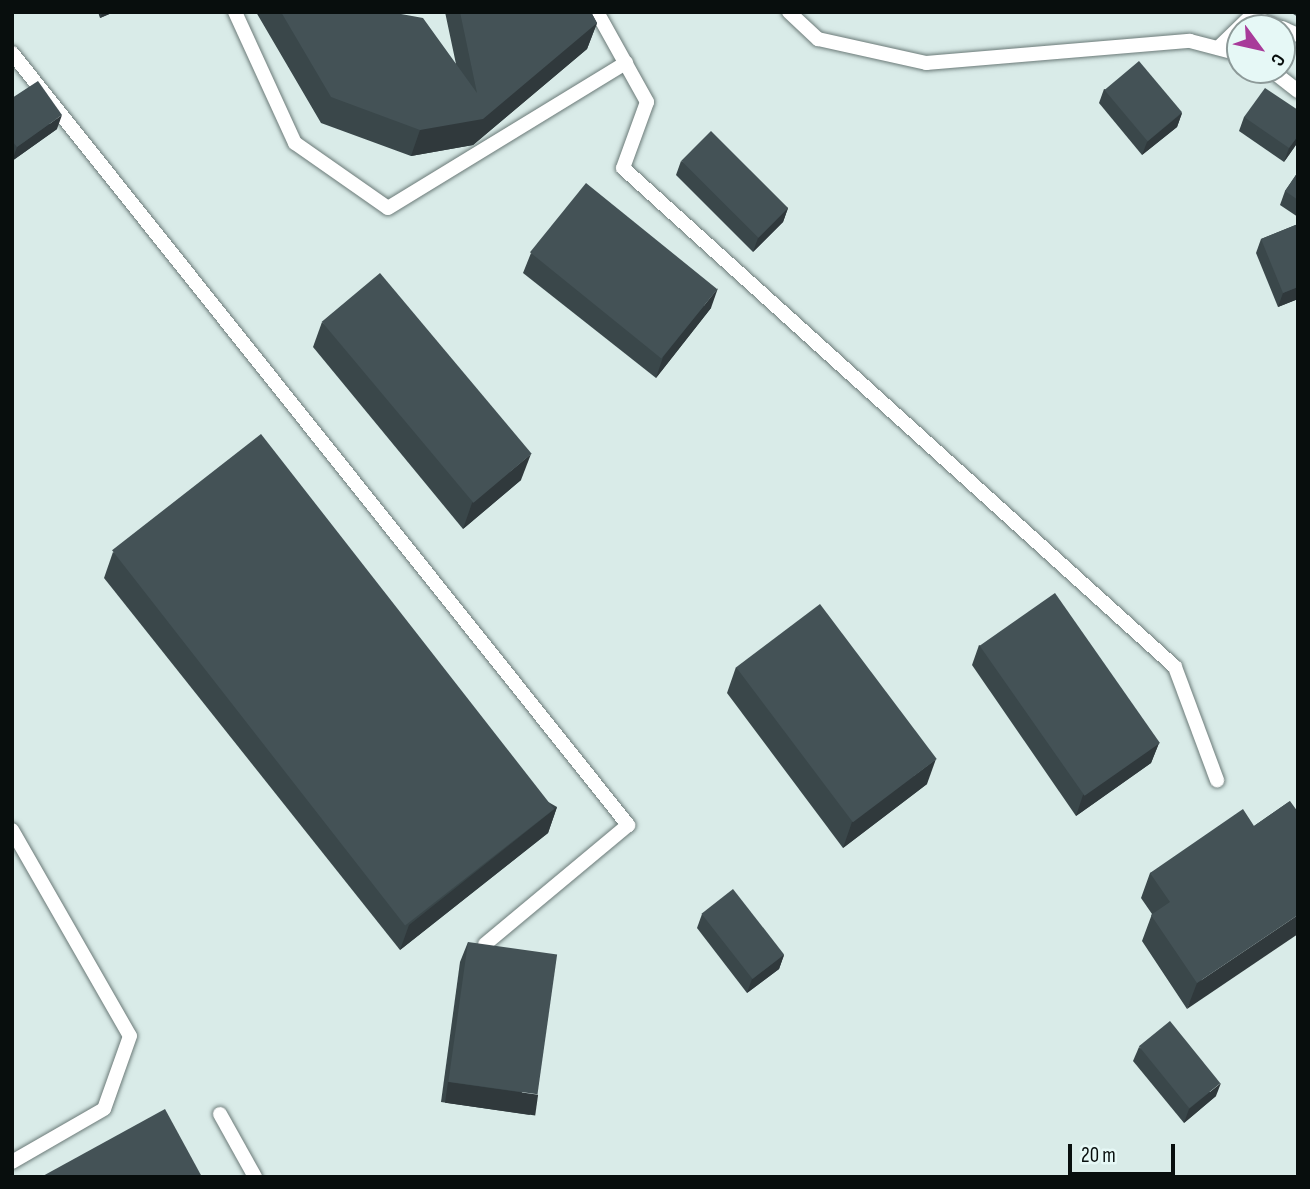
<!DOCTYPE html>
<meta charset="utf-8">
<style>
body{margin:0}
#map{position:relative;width:1310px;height:1189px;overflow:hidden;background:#d9ebe8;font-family:"Sofia Sans Condensed",sans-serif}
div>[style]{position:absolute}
.roads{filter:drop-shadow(0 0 2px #6b7a78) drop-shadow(0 0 2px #6b7a78)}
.lane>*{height:14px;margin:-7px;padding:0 7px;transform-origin:7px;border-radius:7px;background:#fff}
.wall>*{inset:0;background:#3a474a}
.shaded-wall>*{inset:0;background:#30393c;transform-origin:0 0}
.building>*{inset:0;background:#445256;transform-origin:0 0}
span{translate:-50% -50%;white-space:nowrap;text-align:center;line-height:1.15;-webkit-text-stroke:7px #e6f8f6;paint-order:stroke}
.frame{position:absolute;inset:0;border:14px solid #080e0d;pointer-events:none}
.north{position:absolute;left:1226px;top:14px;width:70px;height:70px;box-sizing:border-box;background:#e6f8f6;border:2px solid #8d9a99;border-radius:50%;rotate:123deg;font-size:19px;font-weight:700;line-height:28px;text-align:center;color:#080e0d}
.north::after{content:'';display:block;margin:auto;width:24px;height:32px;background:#a83b9a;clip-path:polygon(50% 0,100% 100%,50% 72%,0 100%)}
.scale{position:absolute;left:1068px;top:1144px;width:107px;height:32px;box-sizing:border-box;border:4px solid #080e0d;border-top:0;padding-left:9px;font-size:21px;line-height:24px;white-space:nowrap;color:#080e0d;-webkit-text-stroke:5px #e6f8f6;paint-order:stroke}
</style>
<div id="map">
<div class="roads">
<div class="lane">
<div style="left:235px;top:12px;width:144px;rotate:65.4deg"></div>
<div style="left:295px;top:143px;width:113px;rotate:35deg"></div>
<div style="left:388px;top:208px;width:279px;rotate:-31.4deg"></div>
<div style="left:597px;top:12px;width:103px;rotate:60.9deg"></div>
<div style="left:647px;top:102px;width:70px;rotate:110deg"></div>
<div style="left:623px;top:168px;width:744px;rotate:42.11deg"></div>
<div style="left:1175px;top:667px;width:121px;rotate:69.6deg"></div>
<div style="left:789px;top:12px;width:40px;rotate:43deg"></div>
<div style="left:818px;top:39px;width:111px;rotate:12.5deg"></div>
<div style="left:926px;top:63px;width:265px;rotate:-4.8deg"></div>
<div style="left:1190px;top:41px;width:52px;rotate:14.6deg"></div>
<div style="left:1282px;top:28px;width:17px;rotate:24deg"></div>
<div style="left:1218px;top:48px;width:46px;rotate:-44.1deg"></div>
<div style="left:1251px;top:16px;width:32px;rotate:22deg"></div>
<div style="left:12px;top:53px;width:988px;rotate:51.41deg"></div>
<div style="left:628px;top:825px;width:186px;rotate:140.2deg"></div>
<div style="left:1271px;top:70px;width:34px;rotate:38deg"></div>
<div style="left:12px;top:830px;width:237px;rotate:60.2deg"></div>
<div style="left:130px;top:1036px;width:77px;rotate:109.6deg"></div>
<div style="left:104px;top:1109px;width:106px;rotate:150.1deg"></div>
<div style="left:220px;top:1114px;width:72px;rotate:60.9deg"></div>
</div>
</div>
<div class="wall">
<div style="clip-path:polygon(98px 12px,114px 12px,100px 18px)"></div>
<div style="clip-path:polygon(256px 12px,390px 12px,456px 64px,445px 12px,591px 12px,597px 23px,587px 49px,473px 145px,411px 156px,321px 123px)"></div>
<div style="clip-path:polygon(1290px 12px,1298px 12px,1298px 17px)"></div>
<div style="clip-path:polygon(1104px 89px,1182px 113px,1177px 127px,1142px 155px,1099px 103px)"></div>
<div style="clip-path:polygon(12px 98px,57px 129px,12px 161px)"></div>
<div style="clip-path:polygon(1298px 110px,1298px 142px,1284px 162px,1239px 131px,1244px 117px)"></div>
<div style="clip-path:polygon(681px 161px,788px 208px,783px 222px,753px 252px,676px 175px)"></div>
<div style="clip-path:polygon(1298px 172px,1298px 217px,1280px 205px,1285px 191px)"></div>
<div style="clip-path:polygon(1298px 224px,1298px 299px,1278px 307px,1256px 253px,1261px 239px)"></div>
<div style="clip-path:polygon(531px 253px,711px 308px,656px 378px,523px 273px)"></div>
<div style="clip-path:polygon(322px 322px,521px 480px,463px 529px,313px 347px)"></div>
<div style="clip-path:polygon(113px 552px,557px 807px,548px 833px,400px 950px,104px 578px)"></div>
<div style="clip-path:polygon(979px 645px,1159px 743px,1151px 763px,1076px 816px,972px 665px)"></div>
<div style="clip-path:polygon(736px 667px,927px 784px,843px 848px,727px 693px)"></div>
<div style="clip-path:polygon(1290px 801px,1187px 1009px,1142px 941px,1152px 914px,1141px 898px,1150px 873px,1254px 826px)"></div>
<div style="clip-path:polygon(702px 914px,784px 955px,779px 969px,747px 993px,697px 928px)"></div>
<div style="clip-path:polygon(468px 942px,530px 1115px,441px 1102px,460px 962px)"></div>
<div style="clip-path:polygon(1139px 1047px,1216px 1096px,1184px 1123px,1133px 1061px)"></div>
</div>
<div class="shaded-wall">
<div style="clip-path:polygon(103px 12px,114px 12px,100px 18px)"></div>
<div style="clip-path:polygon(597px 23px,587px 49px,473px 145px,411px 156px,420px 130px)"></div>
<div style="clip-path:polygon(1182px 113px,1177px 127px,1142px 155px,1147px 142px)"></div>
<div style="clip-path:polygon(62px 115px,57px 129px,12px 161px,17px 147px)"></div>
<div style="clip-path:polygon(1298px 136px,1298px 142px,1284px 162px,1289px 148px)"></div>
<div style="clip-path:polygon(788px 208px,783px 222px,753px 252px,758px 238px)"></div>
<div style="clip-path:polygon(1298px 287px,1298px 299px,1278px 307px,1283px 293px)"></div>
<div style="clip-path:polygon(718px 288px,711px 308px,656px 378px,663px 357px)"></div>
<div style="clip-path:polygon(531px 454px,521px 480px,463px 529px,472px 503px)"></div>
<div style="clip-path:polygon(1159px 743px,1151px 763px,1076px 816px,1083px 795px)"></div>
<div style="clip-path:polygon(936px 759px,927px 784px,843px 848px,852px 822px)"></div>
<div style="clip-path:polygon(557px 807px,548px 833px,400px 950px,409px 925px)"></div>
<div style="clip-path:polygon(1298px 915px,1298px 934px,1187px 1009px,1197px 983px)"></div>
<div style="clip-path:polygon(784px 955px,779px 969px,747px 993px,752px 979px)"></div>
<div style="left:448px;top:1082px;width:91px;height:21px;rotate:8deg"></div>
<div style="clip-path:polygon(1221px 1083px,1216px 1096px,1184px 1123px,1189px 1109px)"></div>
</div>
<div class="building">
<div style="clip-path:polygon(281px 12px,390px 12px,423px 18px,477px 93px,460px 12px,591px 12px,597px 23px,483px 119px,420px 130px,331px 97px)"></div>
<div style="left:1139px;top:61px;width:67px;height:45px;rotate:50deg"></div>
<div style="clip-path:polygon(38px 81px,62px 115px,17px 147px,12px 141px,12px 98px)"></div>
<div style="clip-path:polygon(1265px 88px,1298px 110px,1298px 136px,1289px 148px,1244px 117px)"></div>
<div style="left:711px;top:131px;width:109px;height:42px;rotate:45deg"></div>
<div style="clip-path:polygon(1298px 172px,1298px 200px,1285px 191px)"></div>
<div style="left:586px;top:183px;width:169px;height:89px;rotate:39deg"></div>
<div style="clip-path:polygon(1298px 224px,1298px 287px,1283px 293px,1261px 239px)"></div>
<div style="left:380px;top:273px;width:236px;height:76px;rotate:50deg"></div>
<div style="left:261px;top:434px;width:476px;height:189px;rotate:52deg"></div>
<div style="left:1055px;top:593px;width:183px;height:92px;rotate:55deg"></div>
<div style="left:820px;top:604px;width:194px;height:105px;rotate:53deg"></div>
<div style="clip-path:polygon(1290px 801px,1298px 812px,1298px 915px,1197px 983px,1151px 915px,1170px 902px,1150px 873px,1243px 809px,1254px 826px)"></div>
<div style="left:733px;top:889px;width:83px;height:40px;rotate:52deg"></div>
<div style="left:468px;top:942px;width:90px;height:141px;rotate:8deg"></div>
<div style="left:1170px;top:1021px;width:80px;height:40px;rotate:51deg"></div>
<div style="clip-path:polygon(165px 1109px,202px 1177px,41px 1177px)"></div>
</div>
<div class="frame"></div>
<div class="north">С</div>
<div class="scale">20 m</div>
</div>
